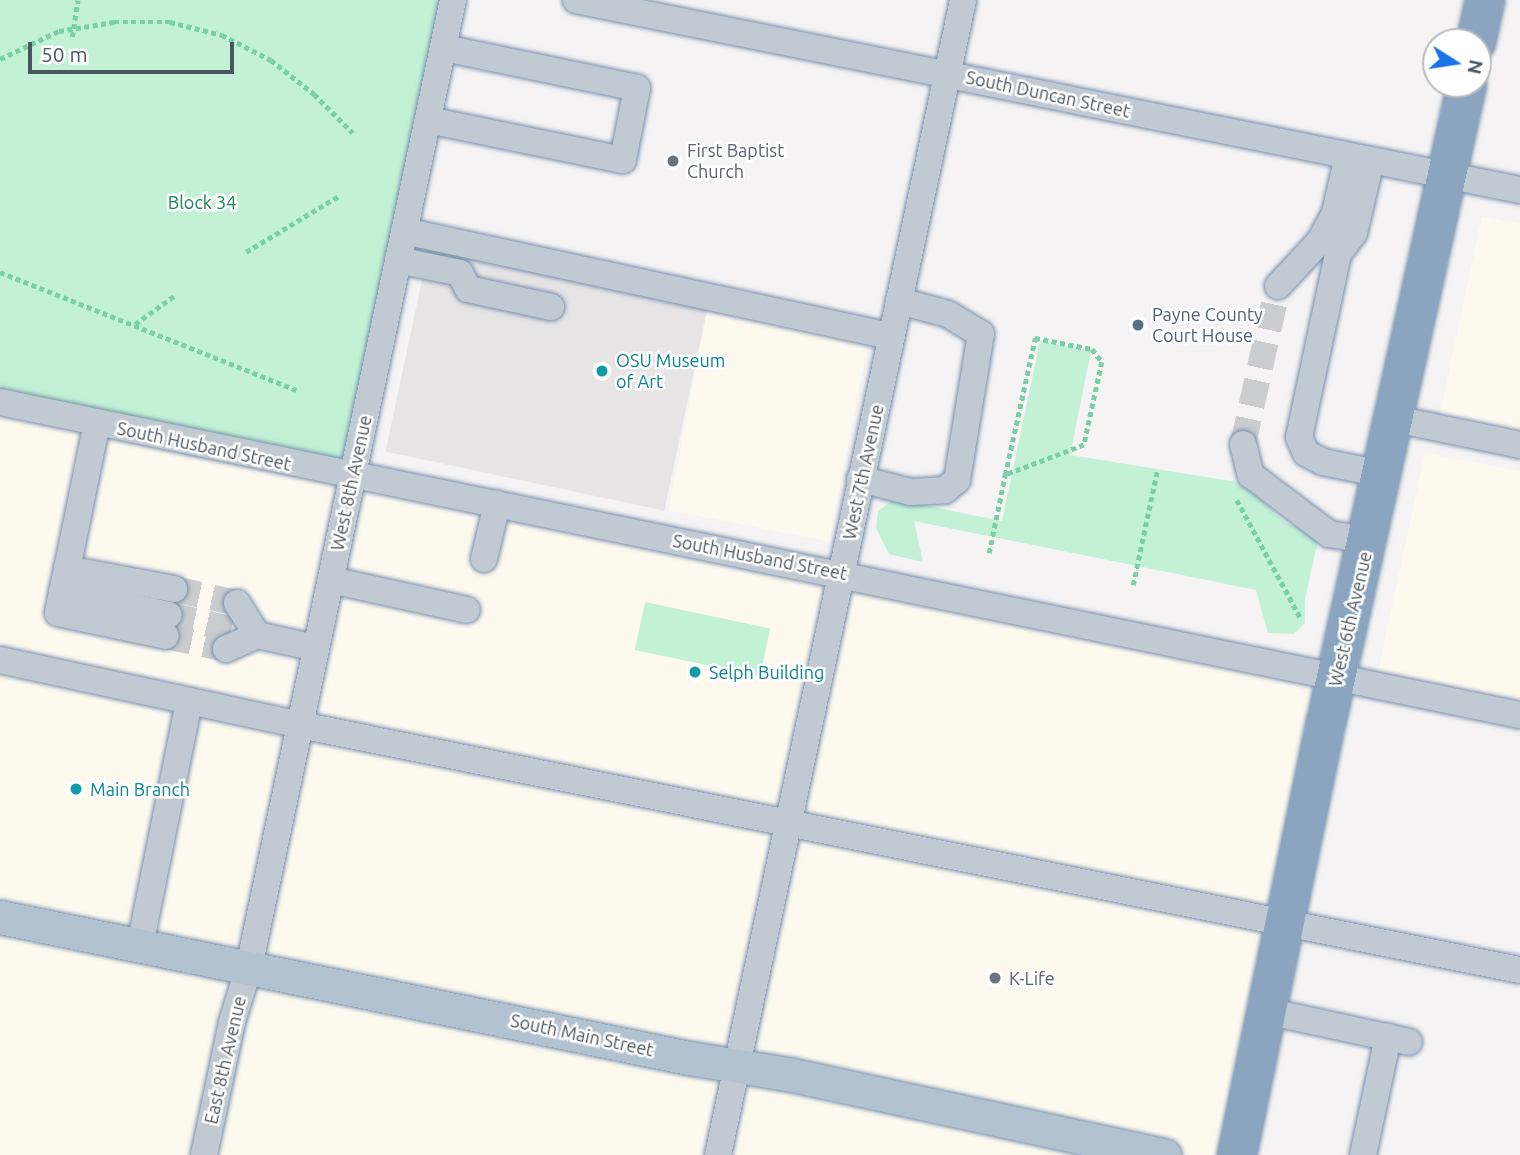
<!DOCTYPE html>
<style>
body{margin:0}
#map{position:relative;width:1520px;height:1155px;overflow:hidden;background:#f5f3f3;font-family:Ubuntu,sans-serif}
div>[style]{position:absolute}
.commercial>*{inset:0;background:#fdf9ef;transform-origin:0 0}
.education>*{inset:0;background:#e6e4e5;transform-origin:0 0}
.green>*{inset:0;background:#c3f1d5;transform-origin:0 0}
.minor-tunnel>*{height:26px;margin-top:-13px;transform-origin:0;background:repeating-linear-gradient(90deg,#caccce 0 26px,transparent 0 39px)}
.path>*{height:4.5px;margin-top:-2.25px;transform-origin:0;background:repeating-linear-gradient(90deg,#7ad0a6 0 5px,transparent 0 8.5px)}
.roads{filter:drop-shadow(0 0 2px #7690ad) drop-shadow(0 0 2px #7690ad)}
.minor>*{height:26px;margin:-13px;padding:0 13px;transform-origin:13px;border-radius:13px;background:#c1cad2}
.major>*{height:33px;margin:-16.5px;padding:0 16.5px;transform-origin:16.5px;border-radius:16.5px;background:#b3c2d1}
.highway>*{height:38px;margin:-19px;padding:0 19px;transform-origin:19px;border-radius:19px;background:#8ba5c1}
.dots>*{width:19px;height:19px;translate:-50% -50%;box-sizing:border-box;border:4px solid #fff;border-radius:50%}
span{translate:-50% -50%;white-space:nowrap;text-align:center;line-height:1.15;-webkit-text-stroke:5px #fff;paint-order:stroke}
.street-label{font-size:18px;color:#4a5661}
.worship-label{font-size:18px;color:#5b616d}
.left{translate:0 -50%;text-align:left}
.park-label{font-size:18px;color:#17864f}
.service-label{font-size:18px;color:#4e5e75}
.culture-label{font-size:18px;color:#0d838f}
.north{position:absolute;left:1422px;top:28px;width:70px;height:70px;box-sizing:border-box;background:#fff;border:2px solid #b7bbc0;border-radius:50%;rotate:102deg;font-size:19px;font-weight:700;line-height:28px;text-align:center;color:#4a5661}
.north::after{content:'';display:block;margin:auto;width:24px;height:32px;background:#1a73e8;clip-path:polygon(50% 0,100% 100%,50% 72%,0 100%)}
.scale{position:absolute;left:28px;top:42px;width:206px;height:32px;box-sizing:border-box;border:4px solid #4a5661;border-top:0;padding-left:9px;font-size:21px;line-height:24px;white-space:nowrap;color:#4a5661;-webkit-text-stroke:5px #fff;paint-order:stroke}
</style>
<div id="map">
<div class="commercial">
<div style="clip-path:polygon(1482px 216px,1520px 224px,1520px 450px,1436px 432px)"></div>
<div style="left:708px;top:307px;width:164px;height:207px;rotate:11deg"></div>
<div style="clip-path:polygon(0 399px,1339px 672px,1240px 1155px,0 1155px)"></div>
<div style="clip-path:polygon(1425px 453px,1520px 471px,1520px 704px,1378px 671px)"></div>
</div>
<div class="education">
<div style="left:429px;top:247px;width:285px;height:209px;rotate:12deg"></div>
</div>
<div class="green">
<div style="clip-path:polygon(0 0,451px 0,351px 474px,0 399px)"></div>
<div style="clip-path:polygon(1040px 341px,1091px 351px,1070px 455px,1243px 483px,1284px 521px,1318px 540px,1305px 599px,1305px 623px,1294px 634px,1268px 633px,1256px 590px,914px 521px,923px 562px,889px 554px,876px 528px,878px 511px,894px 499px,1002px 521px)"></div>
<div style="left:645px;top:602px;width:128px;height:49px;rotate:12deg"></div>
</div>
<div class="minor-tunnel">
<div style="left:1243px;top:444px;width:162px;rotate:-77.5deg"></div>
<div style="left:174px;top:589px;width:65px;rotate:12.5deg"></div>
<div style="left:169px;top:615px;width:64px;rotate:12.7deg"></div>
<div style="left:166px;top:636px;width:61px;rotate:12.2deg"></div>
</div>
<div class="path">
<div style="left:72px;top:37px;width:37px;rotate:-81deg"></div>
<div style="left:0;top:59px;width:65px;rotate:-25.4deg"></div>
<div style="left:59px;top:31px;width:56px;rotate:-9.3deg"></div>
<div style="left:114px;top:22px;width:56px"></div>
<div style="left:170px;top:22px;width:54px;rotate:14deg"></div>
<div style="left:222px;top:35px;width:55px;rotate:27deg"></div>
<div style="left:271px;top:60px;width:55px;rotate:38.3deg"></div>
<div style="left:314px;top:94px;width:55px;rotate:45deg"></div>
<div style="left:246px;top:252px;width:109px;rotate:-31.1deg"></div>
<div style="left:0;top:272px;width:319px;rotate:21.7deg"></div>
<div style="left:135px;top:324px;width:48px;rotate:-35.7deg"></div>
<div style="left:1237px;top:500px;width:135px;rotate:61.7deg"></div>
<div style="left:989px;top:553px;width:80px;rotate:-78.4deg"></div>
<div style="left:1005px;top:475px;width:140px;rotate:-77.6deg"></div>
<div style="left:1035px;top:338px;width:58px;rotate:10.9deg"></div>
<div style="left:1092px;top:349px;width:16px;rotate:52deg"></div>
<div style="left:1102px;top:362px;width:85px;rotate:102.2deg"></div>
<div style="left:1084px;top:445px;width:85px;rotate:159.2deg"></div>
<div style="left:1133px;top:585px;width:116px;rotate:-78.1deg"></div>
</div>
<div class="roads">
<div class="minor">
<div style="left:576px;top:0;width:963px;rotate:11.38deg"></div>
<div style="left:428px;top:120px;width:199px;rotate:11.6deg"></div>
<div style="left:623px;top:160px;width:73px;rotate:-79deg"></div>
<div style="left:637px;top:88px;width:197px;rotate:-168.3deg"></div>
<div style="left:1371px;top:161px;width:74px;rotate:103.3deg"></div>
<div style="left:1354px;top:233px;width:26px;rotate:127deg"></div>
<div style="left:1338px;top:254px;width:187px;rotate:102deg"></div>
<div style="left:1299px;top:437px;width:17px;rotate:66deg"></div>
<div style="left:1306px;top:453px;width:19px;rotate:28deg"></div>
<div style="left:1323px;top:462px;width:60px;rotate:11.5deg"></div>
<div style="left:404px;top:231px;width:498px;rotate:12.2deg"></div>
<div style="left:398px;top:260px;width:63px;rotate:11.8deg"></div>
<div style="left:460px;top:273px;width:18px;rotate:63deg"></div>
<div style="left:468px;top:289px;width:85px;rotate:12.2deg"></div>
<div style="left:1278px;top:286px;width:62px;rotate:-47deg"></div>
<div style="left:1320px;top:241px;width:32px;rotate:-62deg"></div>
<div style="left:1335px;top:213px;width:58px;rotate:-77.2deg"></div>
<div style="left:0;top:402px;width:1552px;rotate:11.64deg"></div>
<div style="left:1395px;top:419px;width:128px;rotate:11.7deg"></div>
<div style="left:97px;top:423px;width:149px;rotate:101.6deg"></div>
<div style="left:67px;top:569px;width:109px;rotate:10.6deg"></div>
<div style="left:1243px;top:444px;width:32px;rotate:76deg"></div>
<div style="left:1251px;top:475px;width:98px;rotate:37.1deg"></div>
<div style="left:1329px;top:534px;width:39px;rotate:9deg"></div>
<div style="left:860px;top:479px;width:53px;rotate:14.3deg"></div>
<div style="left:911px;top:492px;width:34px;rotate:-3deg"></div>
<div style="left:945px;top:490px;width:16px;rotate:-40deg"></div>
<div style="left:957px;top:480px;width:148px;rotate:-80.7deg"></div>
<div style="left:981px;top:334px;width:39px;rotate:-149deg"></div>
<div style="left:948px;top:314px;width:51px;rotate:-165.1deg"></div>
<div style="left:484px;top:559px;width:57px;rotate:-76.7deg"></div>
<div style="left:67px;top:569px;width:24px;rotate:102deg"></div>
<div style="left:62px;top:592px;width:109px;rotate:12.1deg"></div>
<div style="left:331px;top:580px;width:139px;rotate:12.4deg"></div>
<div style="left:62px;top:592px;width:21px;rotate:101deg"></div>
<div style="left:58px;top:613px;width:110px;rotate:12deg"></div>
<div style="left:237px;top:603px;width:38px;rotate:58deg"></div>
<div style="left:257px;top:635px;width:60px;rotate:12.4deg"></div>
<div style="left:226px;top:649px;width:34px;rotate:-24deg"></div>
<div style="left:0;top:660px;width:307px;rotate:12.2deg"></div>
<div style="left:300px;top:725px;width:1244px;rotate:11.36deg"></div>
<div style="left:140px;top:945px;width:249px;rotate:-78.6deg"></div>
<div style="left:1266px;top:1011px;width:146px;rotate:12.2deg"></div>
<div style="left:204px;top:1155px;width:136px;rotate:-78.1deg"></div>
<div style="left:232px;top:1022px;width:58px;rotate:-72.8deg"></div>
<div style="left:249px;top:967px;width:988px;rotate:-78.09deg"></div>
<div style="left:718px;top:1155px;width:1181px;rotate:-78.02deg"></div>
<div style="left:1363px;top:1155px;width:121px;rotate:-78deg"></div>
</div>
<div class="major">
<div style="left:0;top:917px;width:703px;rotate:11.57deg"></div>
<div style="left:689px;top:1058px;width:105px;rotate:9.3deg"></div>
<div style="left:793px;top:1075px;width:380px;rotate:12.2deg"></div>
</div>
<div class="highway">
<div style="left:1476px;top:42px;width:43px;rotate:-77.9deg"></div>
<div style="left:1237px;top:1155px;width:441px;rotate:-78.4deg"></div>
<div style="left:1326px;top:723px;width:654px;rotate:-77.56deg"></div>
</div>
</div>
<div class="dots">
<div style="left:673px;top:161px;background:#6b7280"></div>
<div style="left:1138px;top:325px;background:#5c6f8a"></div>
<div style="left:602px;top:371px;background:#0f9aa8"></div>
<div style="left:695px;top:672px;background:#0f9aa8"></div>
<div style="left:76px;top:789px;background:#0f9aa8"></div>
<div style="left:995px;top:978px;background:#6b7280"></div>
</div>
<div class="street-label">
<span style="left:1048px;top:94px;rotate:12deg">South Duncan Street</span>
<span style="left:204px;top:446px;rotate:12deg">South Husband Street</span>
<span style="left:863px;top:472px;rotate:-78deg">West 7th Avenue</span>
<span style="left:351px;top:483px;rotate:-78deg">West 8th Avenue</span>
<span style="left:760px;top:557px;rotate:11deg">South Husband Street</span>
<span style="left:1350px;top:619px;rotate:-77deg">West 6th Avenue</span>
<span style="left:582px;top:1035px;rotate:12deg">South Main Street</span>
<span style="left:225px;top:1060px;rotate:-77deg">East 8th Avenue</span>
</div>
<div class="worship-label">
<span class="left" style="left:687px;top:161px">First Baptist<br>Church</span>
<span class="left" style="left:1009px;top:978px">K-Life</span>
</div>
<div class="park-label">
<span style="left:202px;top:202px">Block 34</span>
</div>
<div class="service-label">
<span class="left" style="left:1152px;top:325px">Payne County<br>Court House</span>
</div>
<div class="culture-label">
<span class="left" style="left:616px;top:371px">OSU Museum<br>of Art</span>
<span class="left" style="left:709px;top:672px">Selph Building</span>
<span class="left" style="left:90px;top:789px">Main Branch</span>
</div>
<div class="north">N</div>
<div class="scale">50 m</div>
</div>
